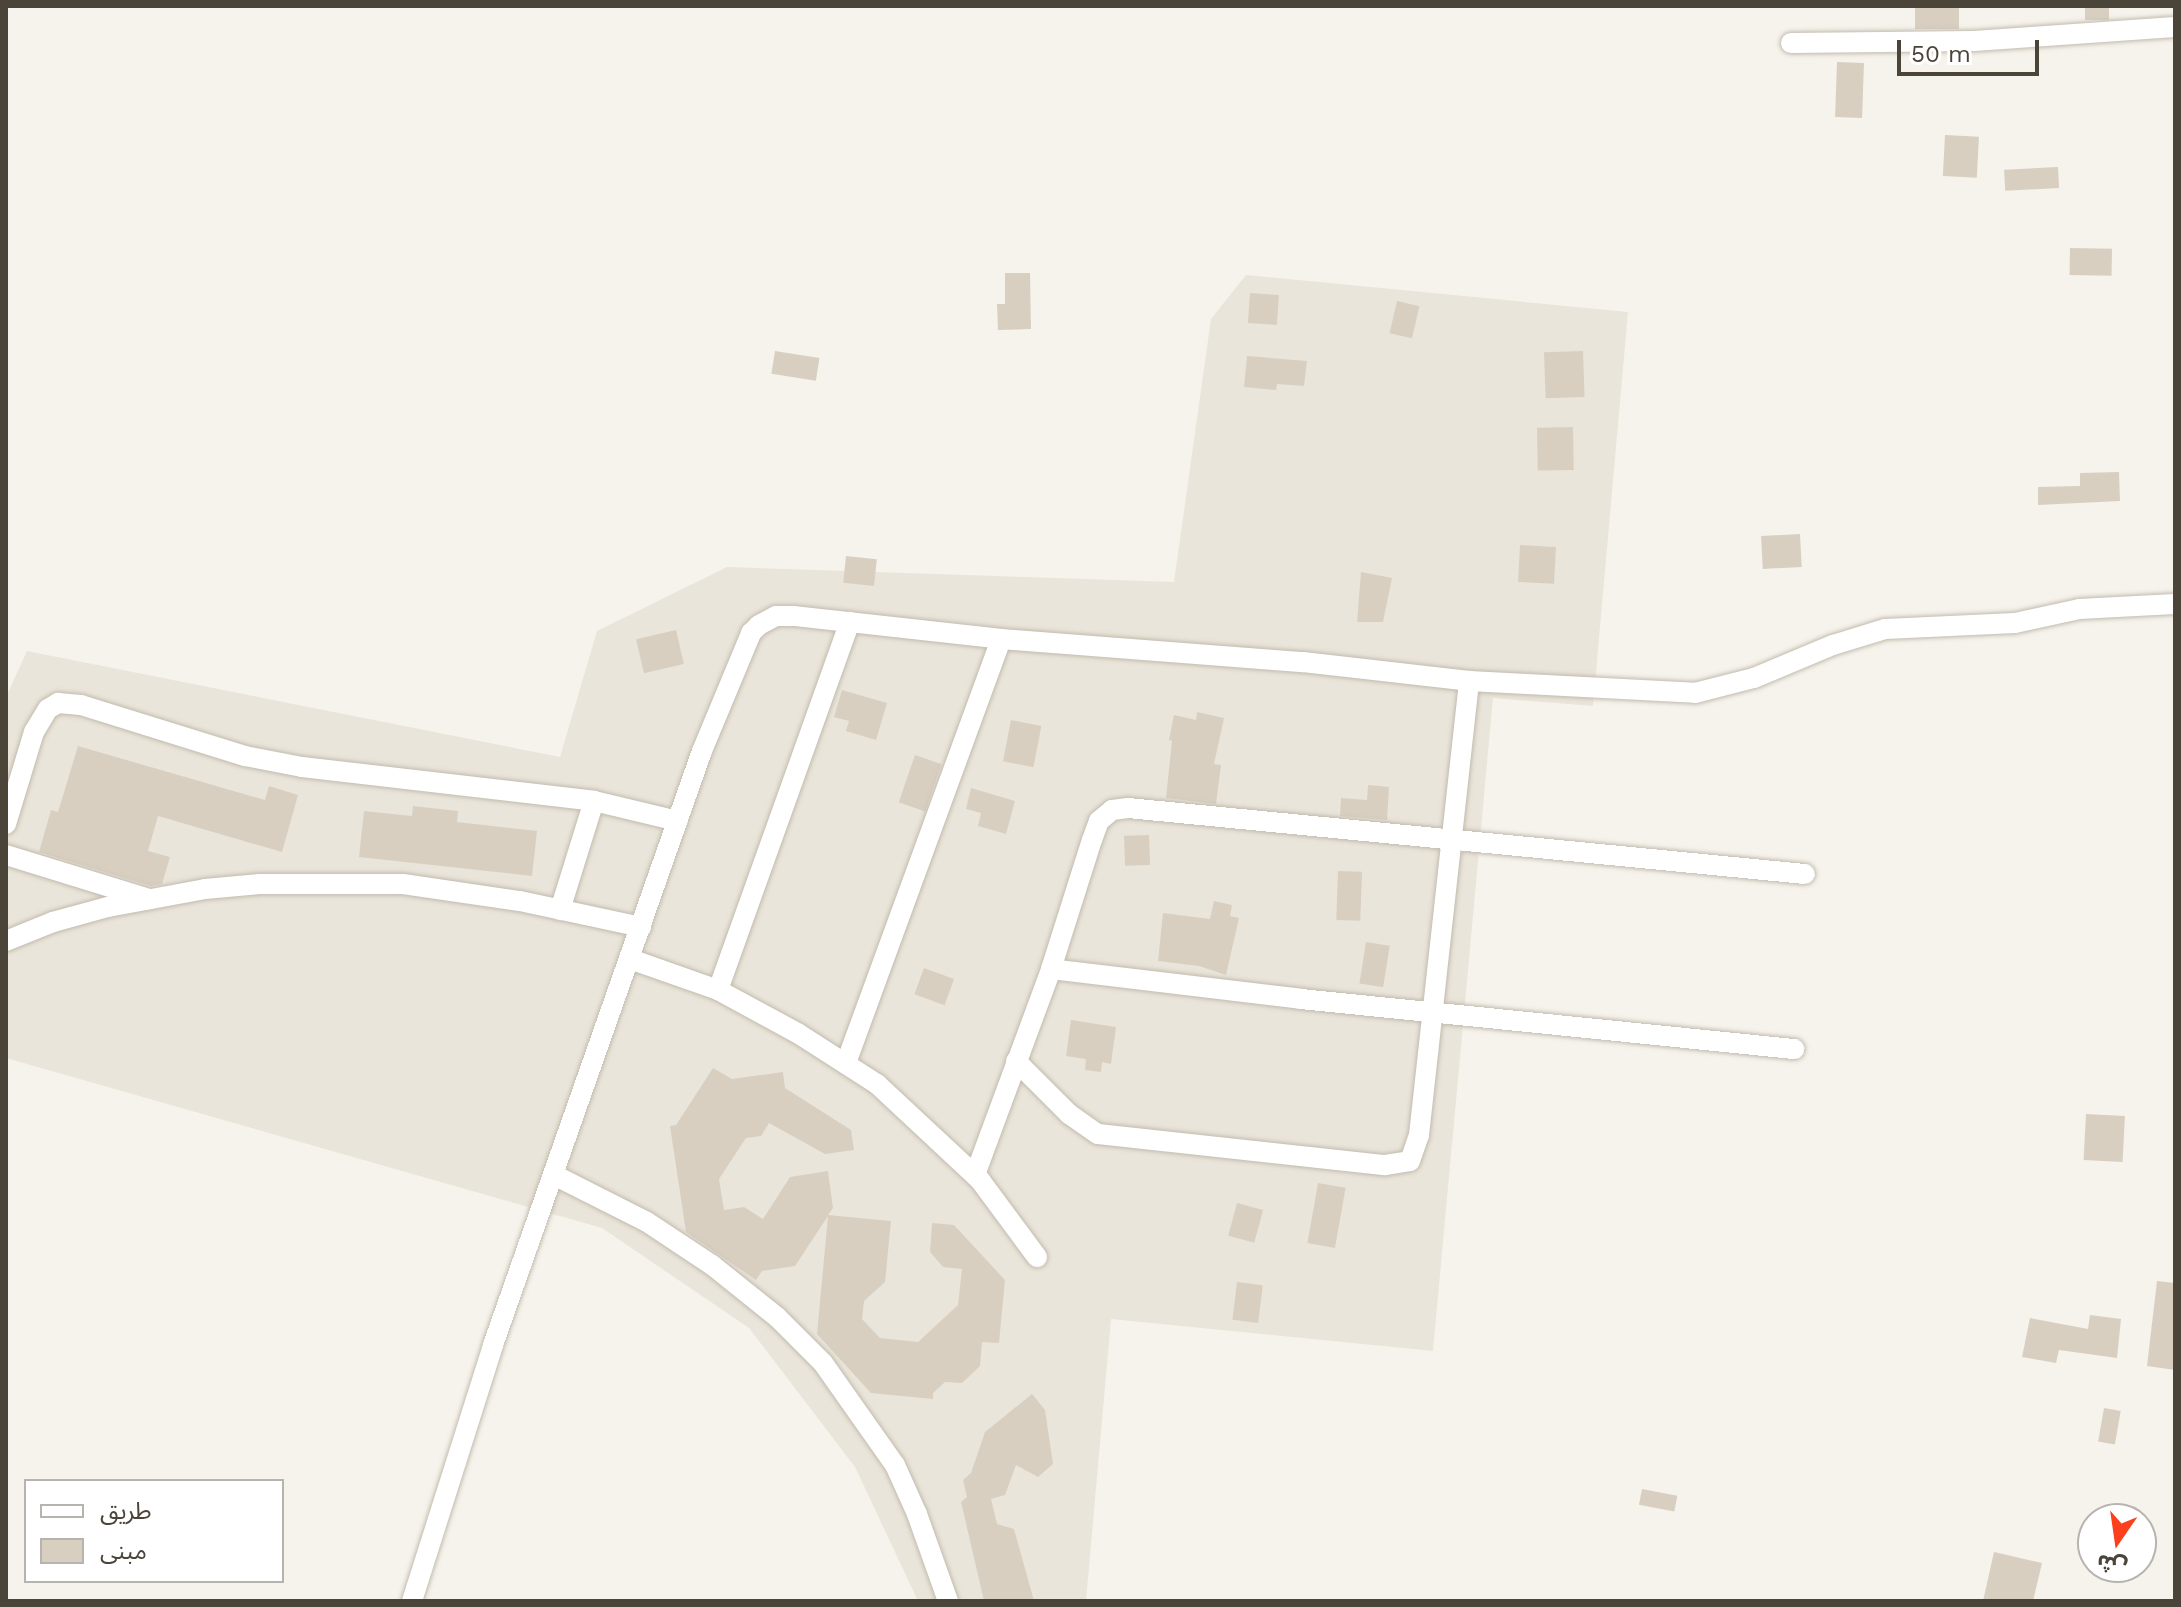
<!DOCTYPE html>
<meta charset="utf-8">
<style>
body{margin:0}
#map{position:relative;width:2181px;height:1607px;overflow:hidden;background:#f6f3ec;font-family:"Work Sans","Noto Sans Arabic",sans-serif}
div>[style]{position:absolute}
.residential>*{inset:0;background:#eae5da}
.building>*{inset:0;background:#d8cfc1;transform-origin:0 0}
.roads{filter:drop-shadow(0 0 2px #c2bbae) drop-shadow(0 0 2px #c2bbae)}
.minor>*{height:20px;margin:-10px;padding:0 10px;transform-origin:10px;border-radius:10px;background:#fff}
span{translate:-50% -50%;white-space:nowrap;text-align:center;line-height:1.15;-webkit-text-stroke:8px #fff;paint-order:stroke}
.frame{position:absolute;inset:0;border:8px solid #4b4439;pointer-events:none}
.legend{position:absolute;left:24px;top:1479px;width:260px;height:104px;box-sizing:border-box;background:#fff;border:2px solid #b7b4b0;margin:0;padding:10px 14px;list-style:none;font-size:24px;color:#4b4439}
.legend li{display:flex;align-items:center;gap:16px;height:40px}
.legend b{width:40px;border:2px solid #b7b4b0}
.north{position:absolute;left:2077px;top:1503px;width:80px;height:80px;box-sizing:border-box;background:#fff;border:2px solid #b7b4b0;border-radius:50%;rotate:193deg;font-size:22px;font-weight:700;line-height:32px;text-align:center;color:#4b4439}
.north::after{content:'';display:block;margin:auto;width:28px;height:36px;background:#fc3f1d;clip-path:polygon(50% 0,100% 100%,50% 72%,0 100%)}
.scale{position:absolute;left:1897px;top:40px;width:142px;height:36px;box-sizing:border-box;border:4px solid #4b4439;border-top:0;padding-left:10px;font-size:24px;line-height:28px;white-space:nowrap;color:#4b4439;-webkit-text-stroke:6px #fff;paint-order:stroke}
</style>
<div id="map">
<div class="residential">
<div style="clip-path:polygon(1246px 275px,1628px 312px,1593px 706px,1493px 698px,1433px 1351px,1111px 1319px,1086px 1601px,918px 1601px,855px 1467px,749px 1328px,602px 1228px,6px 1058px,6px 697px,27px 651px,560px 757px,597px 631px,727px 567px,1174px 582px,1211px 319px)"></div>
</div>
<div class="building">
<div style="left:1915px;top:6px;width:44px;height:23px"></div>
<div style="left:2085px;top:6px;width:24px;height:14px"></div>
<div style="left:1837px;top:62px;width:27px;height:55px;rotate:2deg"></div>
<div style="left:1945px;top:135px;width:34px;height:41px;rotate:3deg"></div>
<div style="left:2058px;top:167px;width:21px;height:54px;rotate:87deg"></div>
<div style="left:2070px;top:248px;width:42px;height:27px;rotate:1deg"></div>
<div style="clip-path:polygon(1005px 273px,1030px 273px,1031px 329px,998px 330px,997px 304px,1005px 304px)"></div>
<div style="left:1250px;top:293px;width:29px;height:30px;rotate:4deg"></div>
<div style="left:1397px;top:301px;width:23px;height:33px;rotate:13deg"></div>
<div style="left:775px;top:351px;width:45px;height:23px;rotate:9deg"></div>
<div style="left:1583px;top:351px;width:46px;height:39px;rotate:88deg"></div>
<div style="clip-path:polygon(1247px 356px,1307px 361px,1304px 386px,1277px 384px,1276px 390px,1244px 387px)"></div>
<div style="left:1573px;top:427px;width:43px;height:36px;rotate:89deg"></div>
<div style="clip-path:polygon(2119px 472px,2120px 501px,2038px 505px,2038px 487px,2080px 486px,2080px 473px)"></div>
<div style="left:1800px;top:534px;width:33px;height:39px;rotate:87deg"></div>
<div style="left:1520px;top:545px;width:36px;height:37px;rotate:3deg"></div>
<div style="left:846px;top:556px;width:31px;height:27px;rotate:6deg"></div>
<div style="clip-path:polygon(1361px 572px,1392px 578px,1383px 622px,1357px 622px)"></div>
<div style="left:676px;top:630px;width:35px;height:41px;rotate:77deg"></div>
<div style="clip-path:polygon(842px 690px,887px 703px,876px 740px,846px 731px,849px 721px,834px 717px)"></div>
<div style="clip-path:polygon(1197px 712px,1224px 718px,1214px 764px,1221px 765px,1216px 804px,1166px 798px,1172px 741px,1169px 740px,1174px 715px,1196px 720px)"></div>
<div style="left:1011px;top:720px;width:31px;height:42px;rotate:11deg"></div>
<div style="clip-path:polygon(78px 746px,265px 800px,269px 786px,298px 795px,282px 852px,158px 816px,148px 851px,170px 857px,162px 884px,151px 886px,39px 852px,51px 810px,58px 812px)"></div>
<div style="left:915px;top:755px;width:28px;height:50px;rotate:19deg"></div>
<div style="clip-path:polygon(1368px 785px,1389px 787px,1387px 820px,1340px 816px,1341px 798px,1367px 800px)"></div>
<div style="clip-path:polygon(971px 788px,1015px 801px,1006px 834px,978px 826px,981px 813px,966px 809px)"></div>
<div style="clip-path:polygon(413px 806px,458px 811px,457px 822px,537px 831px,532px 876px,359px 857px,364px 811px,412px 816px)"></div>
<div style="left:1149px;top:835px;width:30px;height:25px;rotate:88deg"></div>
<div style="left:1338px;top:871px;width:24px;height:49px;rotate:2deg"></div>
<div style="clip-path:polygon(1214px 901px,1232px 905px,1230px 916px,1239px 918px,1226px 975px,1199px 966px,1158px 961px,1163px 913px,1210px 919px)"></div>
<div style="left:1366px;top:942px;width:24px;height:42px;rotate:9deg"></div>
<div style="left:924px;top:968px;width:32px;height:28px;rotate:20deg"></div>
<div style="clip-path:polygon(1071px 1020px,1116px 1027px,1111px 1064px,1102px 1062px,1101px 1072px,1085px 1070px,1086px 1059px,1066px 1056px)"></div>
<div style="clip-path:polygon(713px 1068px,732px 1079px,783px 1072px,785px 1088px,851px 1130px,854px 1150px,825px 1154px,769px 1123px,761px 1136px,746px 1138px,719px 1179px,724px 1210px,744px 1207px,763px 1219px,790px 1177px,828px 1171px,833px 1208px,828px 1215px,891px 1221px,885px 1282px,864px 1301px,862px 1319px,880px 1338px,918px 1342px,958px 1305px,962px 1269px,943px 1267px,930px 1252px,932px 1223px,954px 1225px,1005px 1280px,999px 1343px,982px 1342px,980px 1366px,962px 1383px,945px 1382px,933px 1393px,933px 1399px,871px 1393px,817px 1334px,828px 1216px,795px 1266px,762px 1271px,756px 1280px,686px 1232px,670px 1126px,676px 1125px)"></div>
<div style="left:2086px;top:1114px;width:39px;height:46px;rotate:3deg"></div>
<div style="left:1318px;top:1183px;width:28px;height:61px;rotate:10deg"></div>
<div style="left:1237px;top:1203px;width:27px;height:34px;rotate:15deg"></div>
<div style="clip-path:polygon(2157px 1281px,2175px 1283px,2175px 1370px,2147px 1366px)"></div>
<div style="left:1237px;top:1282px;width:26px;height:38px;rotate:7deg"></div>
<div style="clip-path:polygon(2090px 1315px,2121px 1319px,2117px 1358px,2059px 1350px,2056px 1363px,2022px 1357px,2030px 1318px,2088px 1329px)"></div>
<div style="clip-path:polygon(1032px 1394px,1045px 1410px,1053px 1464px,1038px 1477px,1016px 1465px,1005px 1495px,991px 1499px,997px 1524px,1014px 1529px,1034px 1601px,984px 1601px,961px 1502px,967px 1497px,963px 1480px,971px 1473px,985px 1432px)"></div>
<div style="left:2104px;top:1408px;width:17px;height:34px;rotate:10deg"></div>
<div style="left:1642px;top:1489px;width:36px;height:16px;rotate:11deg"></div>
<div style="clip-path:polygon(1994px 1552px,2042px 1563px,2033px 1601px,1983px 1601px)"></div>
</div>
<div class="roads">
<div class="minor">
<div style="left:1791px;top:43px;width:183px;rotate:-0.6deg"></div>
<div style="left:1974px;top:41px;width:201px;rotate:-4deg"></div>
<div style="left:6px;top:824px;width:96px;rotate:-73.1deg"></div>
<div style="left:34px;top:732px;width:27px;rotate:-59deg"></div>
<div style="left:48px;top:709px;width:12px;rotate:-31deg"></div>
<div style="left:58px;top:703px;width:23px;rotate:5deg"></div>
<div style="left:81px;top:705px;width:172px;rotate:17.3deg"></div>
<div style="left:245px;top:756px;width:58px;rotate:10.9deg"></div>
<div style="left:302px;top:767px;width:294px;rotate:6.6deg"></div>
<div style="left:594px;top:801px;width:86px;rotate:13.4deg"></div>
<div style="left:6px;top:855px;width:150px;rotate:17.1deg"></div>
<div style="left:560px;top:910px;width:114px;rotate:-72.7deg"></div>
<div style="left:6px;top:941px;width:51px;rotate:-22deg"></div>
<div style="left:53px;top:922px;width:57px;rotate:-15.3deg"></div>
<div style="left:108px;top:907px;width:99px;rotate:-10.5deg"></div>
<div style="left:205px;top:889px;width:55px;rotate:-5.2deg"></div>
<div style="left:260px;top:884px;width:143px"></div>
<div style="left:403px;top:884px;width:118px;rotate:8.3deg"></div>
<div style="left:520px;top:901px;width:124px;rotate:12.1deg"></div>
<div style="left:630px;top:959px;width:93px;rotate:19.4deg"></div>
<div style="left:718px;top:990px;width:92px;rotate:28.5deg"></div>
<div style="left:799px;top:1034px;width:93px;rotate:32.7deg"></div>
<div style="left:877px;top:1084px;width:141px;rotate:43deg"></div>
<div style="left:980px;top:1180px;width:96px;rotate:53.5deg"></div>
<div style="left:1051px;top:969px;width:252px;rotate:6.8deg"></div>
<div style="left:1301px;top:999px;width:496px;rotate:5.8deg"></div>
<div style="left:718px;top:990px;width:391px;rotate:-70.3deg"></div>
<div style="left:1016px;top:1061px;width:75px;rotate:45deg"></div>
<div style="left:1069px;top:1114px;width:35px;rotate:35deg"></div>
<div style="left:1098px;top:1134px;width:289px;rotate:6.2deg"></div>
<div style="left:1385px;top:1165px;width:25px;rotate:-9deg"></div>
<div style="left:1410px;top:1161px;width:28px;rotate:-71deg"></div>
<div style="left:1419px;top:1135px;width:457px;rotate:-83.7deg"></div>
<div style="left:846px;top:1063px;width:451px;rotate:-69.9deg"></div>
<div style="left:554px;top:1175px;width:104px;rotate:26.8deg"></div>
<div style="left:647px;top:1222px;width:78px;rotate:33.5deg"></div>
<div style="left:712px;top:1265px;width:83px;rotate:38.7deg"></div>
<div style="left:777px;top:1317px;width:65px;rotate:45deg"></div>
<div style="left:823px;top:1363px;width:125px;rotate:54.8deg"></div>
<div style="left:895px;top:1465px;width:54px;rotate:65.8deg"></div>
<div style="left:917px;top:1514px;width:92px;rotate:70.4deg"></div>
<div style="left:975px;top:1175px;width:220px;rotate:-69.7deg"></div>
<div style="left:1051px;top:969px;width:135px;rotate:-72.4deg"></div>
<div style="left:1092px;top:840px;width:20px;rotate:-70deg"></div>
<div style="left:1099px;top:821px;width:17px;rotate:-40deg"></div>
<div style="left:1112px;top:810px;width:16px;rotate:-7deg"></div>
<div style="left:1128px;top:808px;width:680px;rotate:5.57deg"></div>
<div style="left:412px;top:1601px;width:269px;rotate:-72.4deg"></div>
<div style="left:493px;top:1345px;width:630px;rotate:-70.62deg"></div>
<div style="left:702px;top:751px;width:128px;rotate:-67.4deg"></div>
<div style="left:751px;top:633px;width:11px;rotate:-45deg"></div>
<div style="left:759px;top:625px;width:19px;rotate:-28deg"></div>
<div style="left:776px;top:616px;width:18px"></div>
<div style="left:794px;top:616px;width:208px;rotate:6.3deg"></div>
<div style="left:1001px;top:639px;width:303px;rotate:4.4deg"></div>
<div style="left:1303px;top:662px;width:167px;rotate:6.5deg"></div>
<div style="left:1469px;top:681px;width:226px;rotate:3deg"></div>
<div style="left:1695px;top:693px;width:61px;rotate:-14.3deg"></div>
<div style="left:1754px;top:678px;width:86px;rotate:-22.7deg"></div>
<div style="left:1833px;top:645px;width:54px;rotate:-17.1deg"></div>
<div style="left:1885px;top:629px;width:130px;rotate:-2.6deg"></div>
<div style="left:2015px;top:623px;width:66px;rotate:-12.3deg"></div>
<div style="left:2079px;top:609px;width:96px;rotate:-3deg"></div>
</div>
</div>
<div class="frame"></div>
<ul class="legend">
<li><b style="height:10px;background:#fff"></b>طريق</li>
<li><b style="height:22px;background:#d8cfc1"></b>مبنى</li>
</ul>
<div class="north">ش</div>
<div class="scale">50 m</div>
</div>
